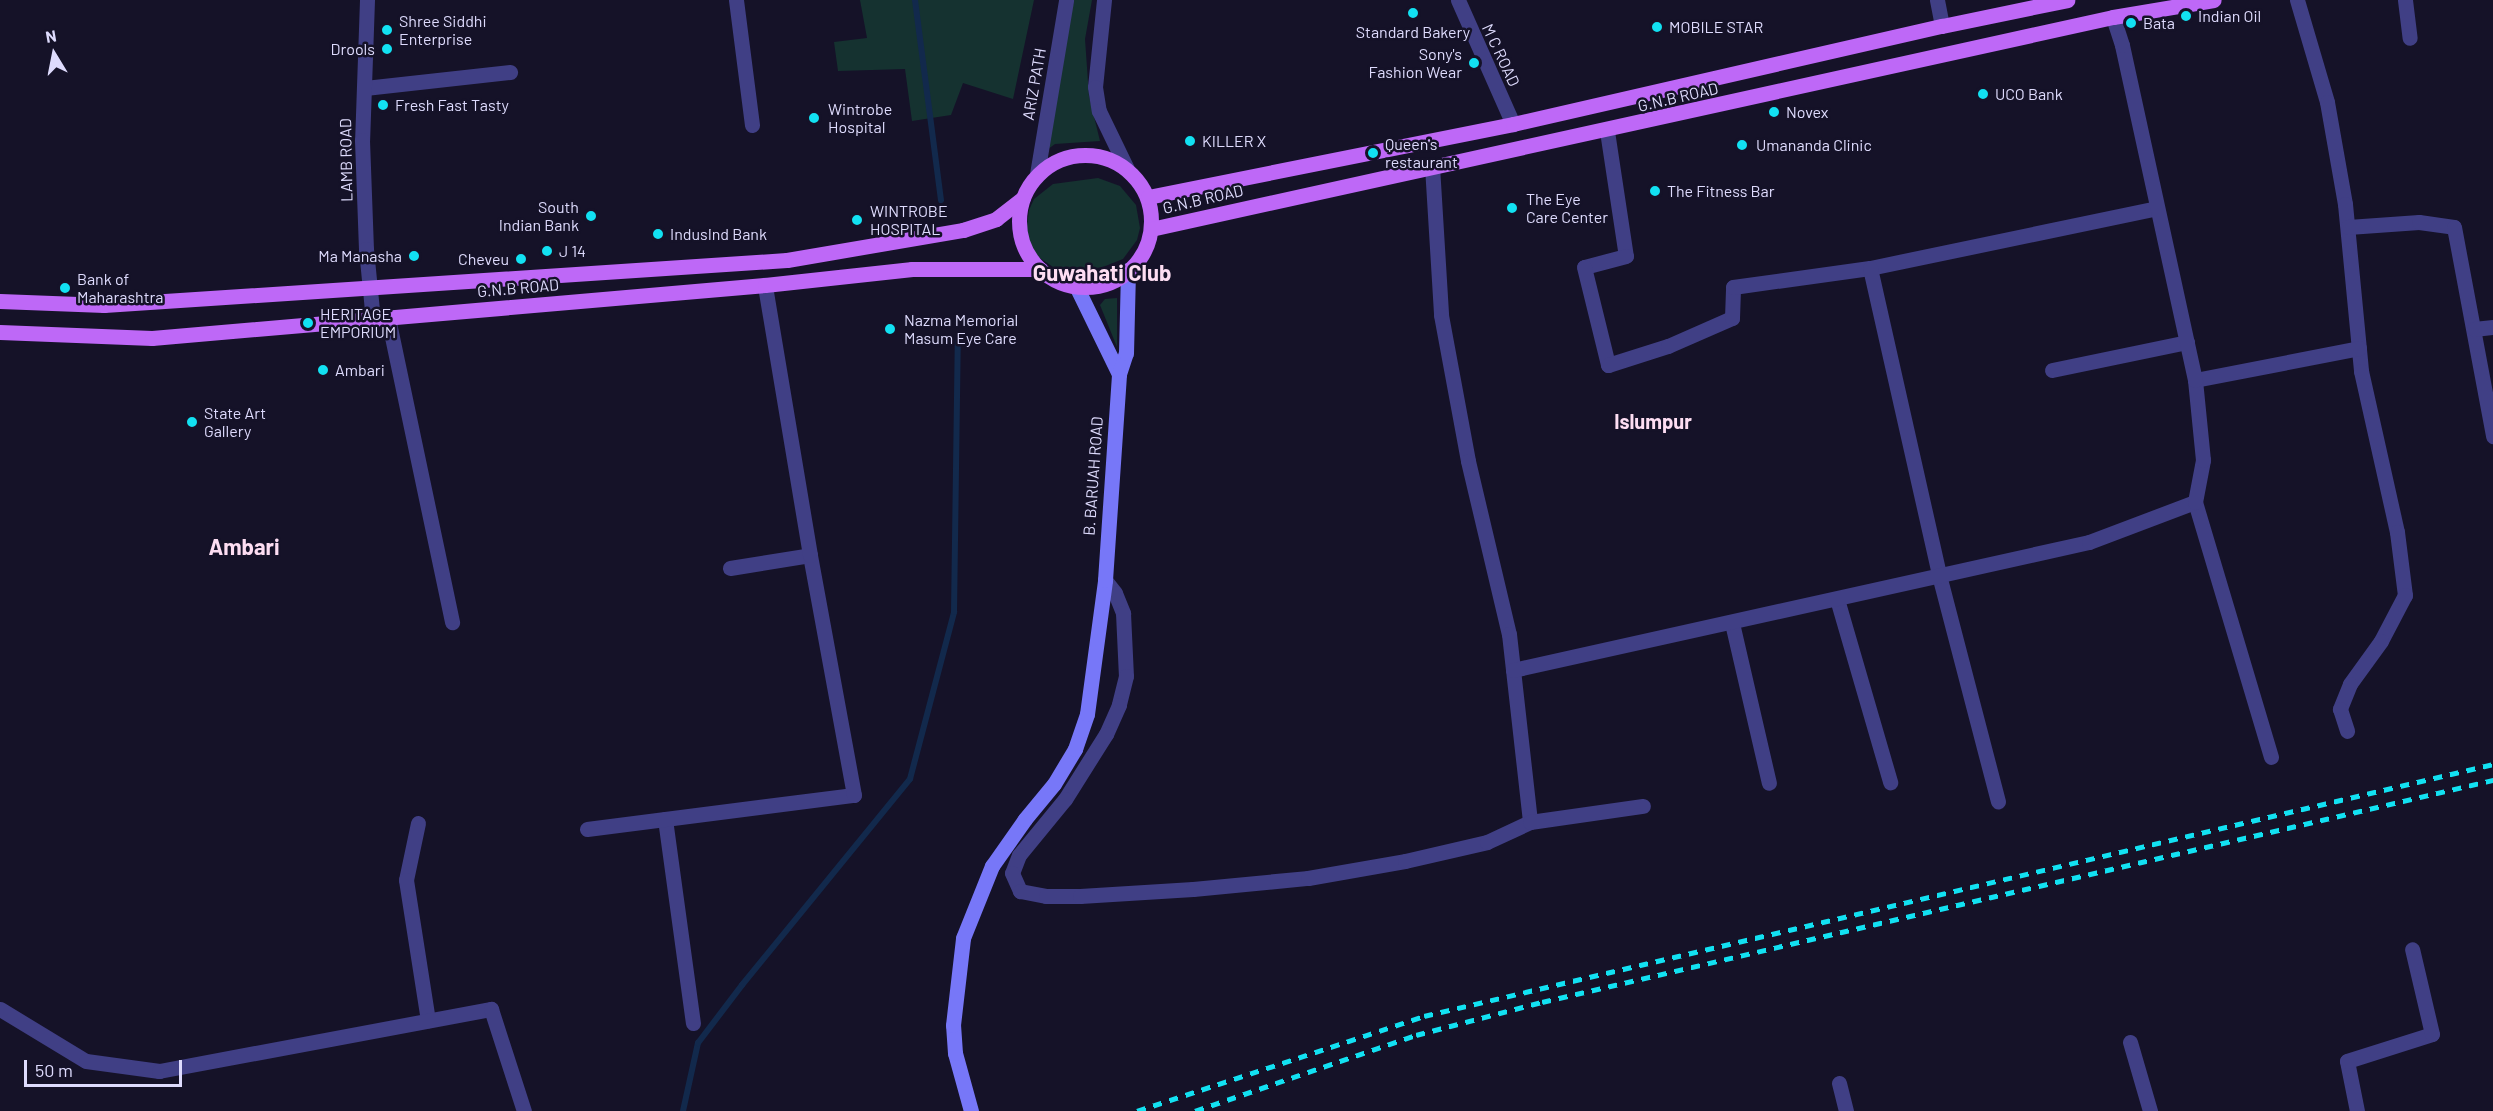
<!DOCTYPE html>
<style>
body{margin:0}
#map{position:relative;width:2493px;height:1111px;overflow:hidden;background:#151228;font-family:Barlow,sans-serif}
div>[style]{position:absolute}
.green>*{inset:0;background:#153230}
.stream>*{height:6px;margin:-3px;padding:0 3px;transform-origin:3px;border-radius:3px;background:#12294c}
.minor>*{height:15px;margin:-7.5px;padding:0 7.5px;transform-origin:7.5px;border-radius:7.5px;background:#403f85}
.tertiary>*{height:15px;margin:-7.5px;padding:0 7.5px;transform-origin:7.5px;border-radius:7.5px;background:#403f85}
.secondary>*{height:15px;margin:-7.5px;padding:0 7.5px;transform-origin:7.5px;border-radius:7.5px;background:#7777f8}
.primary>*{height:15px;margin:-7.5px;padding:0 7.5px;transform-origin:7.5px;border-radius:7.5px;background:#be68f7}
.primary>.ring{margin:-7.5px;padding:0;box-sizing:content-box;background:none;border:15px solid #be68f7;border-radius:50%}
.rail>*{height:4.5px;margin-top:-2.25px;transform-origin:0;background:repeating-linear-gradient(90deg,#12e1f2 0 9px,transparent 0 17px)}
.dots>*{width:16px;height:16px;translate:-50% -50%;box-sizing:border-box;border:3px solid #151228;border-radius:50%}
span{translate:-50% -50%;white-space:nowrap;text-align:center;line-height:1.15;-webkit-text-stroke:5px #151228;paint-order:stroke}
.poi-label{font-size:16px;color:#dedbfd}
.left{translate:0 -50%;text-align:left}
.right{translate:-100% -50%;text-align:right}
.street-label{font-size:16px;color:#dedbfd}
.quarter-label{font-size:20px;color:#fdddf2;font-weight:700}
.district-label{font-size:22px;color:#fdddf2;font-weight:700}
.north{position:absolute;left:24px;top:24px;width:60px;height:60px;-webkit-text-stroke:4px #151228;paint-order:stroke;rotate:350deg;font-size:16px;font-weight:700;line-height:24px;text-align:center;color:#dedbfd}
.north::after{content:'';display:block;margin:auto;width:21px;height:27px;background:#dedbfd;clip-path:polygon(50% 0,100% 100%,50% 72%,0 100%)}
.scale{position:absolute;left:24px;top:1060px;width:158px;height:27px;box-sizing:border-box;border:3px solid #dedbfd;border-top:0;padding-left:8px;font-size:18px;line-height:21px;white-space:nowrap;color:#dedbfd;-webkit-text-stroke:4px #151228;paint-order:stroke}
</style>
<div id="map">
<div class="green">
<div style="clip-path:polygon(860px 0,1034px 0,1013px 99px,963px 83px,951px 115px,912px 121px,905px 69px,838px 71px,834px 42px,867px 38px)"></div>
<div style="clip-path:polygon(1074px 0,1092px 0,1085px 39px,1089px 96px,1100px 141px,1055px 144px,1044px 152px)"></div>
<div style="clip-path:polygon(1098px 178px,1120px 186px,1136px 205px,1140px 228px,1137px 240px,1123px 259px,1103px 267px,1068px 272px,1056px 269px,1037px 256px,1030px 245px,1026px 234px,1029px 210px,1034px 199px,1053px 184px)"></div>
<div style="clip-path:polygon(1117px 298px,1117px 347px,1100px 305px,1105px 299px)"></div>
</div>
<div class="stream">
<div style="left:915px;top:0;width:202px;rotate:82.6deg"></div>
<div style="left:683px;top:1111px;width:70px;rotate:-77.6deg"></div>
<div style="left:698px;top:1043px;width:73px;rotate:-52.8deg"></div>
<div style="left:742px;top:985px;width:266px;rotate:-50.8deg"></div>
<div style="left:910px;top:779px;width:173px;rotate:-75.2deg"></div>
<div style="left:954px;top:612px;width:271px;rotate:-89.2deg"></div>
</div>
<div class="minor">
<div style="left:736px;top:0;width:126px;rotate:82.7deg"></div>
<div style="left:1937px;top:0;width:26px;rotate:79deg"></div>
<div style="left:2297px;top:0;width:106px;rotate:73.6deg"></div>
<div style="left:2327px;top:102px;width:104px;rotate:80deg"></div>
<div style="left:2345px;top:204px;width:168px;rotate:84.5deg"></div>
<div style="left:2361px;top:371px;width:165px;rotate:77.4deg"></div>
<div style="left:2397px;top:532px;width:64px;rotate:82.8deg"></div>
<div style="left:2405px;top:595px;width:52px;rotate:117.6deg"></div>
<div style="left:2381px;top:641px;width:53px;rotate:125.8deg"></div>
<div style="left:2350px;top:684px;width:27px;rotate:112deg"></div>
<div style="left:2340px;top:709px;width:23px;rotate:72deg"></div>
<div style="left:2405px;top:0;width:38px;rotate:83deg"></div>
<div style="left:365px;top:88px;width:146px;rotate:-6.3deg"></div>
<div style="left:1607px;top:131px;width:126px;rotate:81.4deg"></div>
<div style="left:1626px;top:256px;width:43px;rotate:165.3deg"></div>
<div style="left:1584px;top:267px;width:101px;rotate:76.2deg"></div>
<div style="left:1608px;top:365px;width:63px;rotate:-17.6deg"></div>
<div style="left:1668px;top:346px;width:70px;rotate:-23.6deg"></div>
<div style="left:1732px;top:318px;width:31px;rotate:-88deg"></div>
<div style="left:1733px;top:287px;width:138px;rotate:-7.9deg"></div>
<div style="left:1870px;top:268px;width:293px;rotate:-11.8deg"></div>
<div style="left:1432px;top:166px;width:149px;rotate:86.5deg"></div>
<div style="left:1441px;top:315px;width:148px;rotate:79.5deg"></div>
<div style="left:1468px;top:461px;width:178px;rotate:76.7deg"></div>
<div style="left:1509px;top:634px;width:189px;rotate:83.6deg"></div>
<div style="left:2348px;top:227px;width:71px;rotate:-4deg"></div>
<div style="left:2419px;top:222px;width:35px;rotate:8deg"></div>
<div style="left:2454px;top:227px;width:213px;rotate:79.4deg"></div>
<div style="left:1870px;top:268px;width:315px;rotate:77.3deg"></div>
<div style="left:1939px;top:575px;width:234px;rotate:75.4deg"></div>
<div style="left:388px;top:318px;width:311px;rotate:78.1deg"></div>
<div style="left:2474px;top:329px;width:19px;rotate:-6deg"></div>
<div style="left:2052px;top:370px;width:138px;rotate:-11.7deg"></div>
<div style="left:2195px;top:380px;width:167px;rotate:-11deg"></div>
<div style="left:2195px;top:502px;width:266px;rotate:73.4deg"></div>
<div style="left:730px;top:568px;width:81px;rotate:-9.2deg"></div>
<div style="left:1105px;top:580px;width:16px;rotate:52deg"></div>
<div style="left:1115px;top:593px;width:22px;rotate:68deg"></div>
<div style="left:1123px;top:613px;width:63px;rotate:87.3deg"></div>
<div style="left:1126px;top:676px;width:30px;rotate:104deg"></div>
<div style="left:1119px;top:705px;width:32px;rotate:114deg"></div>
<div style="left:1106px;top:734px;width:77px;rotate:122.2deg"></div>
<div style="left:1065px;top:799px;width:72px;rotate:129.4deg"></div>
<div style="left:1019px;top:855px;width:19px;rotate:111deg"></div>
<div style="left:1012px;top:873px;width:20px;rotate:66deg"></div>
<div style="left:1020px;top:891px;width:26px;rotate:11deg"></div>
<div style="left:1046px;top:896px;width:34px"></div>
<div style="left:1080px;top:896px;width:113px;rotate:-3.5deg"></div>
<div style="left:1193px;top:889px;width:116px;rotate:-5.5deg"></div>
<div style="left:1308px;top:878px;width:98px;rotate:-9.9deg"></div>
<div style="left:1405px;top:861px;width:84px;rotate:-13deg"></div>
<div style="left:1487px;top:842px;width:47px;rotate:-24.9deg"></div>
<div style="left:1530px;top:822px;width:114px;rotate:-8.1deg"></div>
<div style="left:1837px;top:599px;width:191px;rotate:73.8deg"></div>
<div style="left:1732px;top:623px;width:164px;rotate:77deg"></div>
<div style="left:1513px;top:670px;width:590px;rotate:-12.53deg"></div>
<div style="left:2089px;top:542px;width:113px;rotate:-20.7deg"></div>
<div style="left:2195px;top:502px;width:43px;rotate:-79.2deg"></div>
<div style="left:2203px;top:460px;width:80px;rotate:-95.7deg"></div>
<div style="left:2195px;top:380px;width:343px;rotate:-102.3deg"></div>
<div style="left:2122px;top:45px;width:29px;rotate:-108deg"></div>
<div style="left:665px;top:819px;width:206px;rotate:82.2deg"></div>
<div style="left:418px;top:823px;width:58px;rotate:101.9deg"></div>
<div style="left:406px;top:880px;width:142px;rotate:81.1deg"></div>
<div style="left:587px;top:829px;width:269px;rotate:-7.3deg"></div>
<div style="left:854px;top:795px;width:244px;rotate:-100.4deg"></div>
<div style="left:810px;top:555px;width:274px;rotate:-99.5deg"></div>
<div style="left:0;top:1009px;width:100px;rotate:31.2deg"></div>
<div style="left:86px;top:1061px;width:74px;rotate:7.8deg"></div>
<div style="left:159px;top:1071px;width:338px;rotate:-10.6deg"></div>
<div style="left:491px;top:1009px;width:107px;rotate:72.1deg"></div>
<div style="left:2130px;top:1042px;width:72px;rotate:73.8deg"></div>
<div style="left:1839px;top:1083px;width:29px;rotate:76deg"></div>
<div style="left:2357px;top:1111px;width:51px;rotate:-101.3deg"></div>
<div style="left:2347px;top:1061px;width:89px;rotate:-17.6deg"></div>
<div style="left:2432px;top:1034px;width:87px;rotate:-103.2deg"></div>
</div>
<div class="tertiary">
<div style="left:367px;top:0;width:140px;rotate:92deg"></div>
<div style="left:362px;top:140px;width:109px;rotate:87.9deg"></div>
<div style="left:366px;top:249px;width:71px;rotate:84.4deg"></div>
<div style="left:1104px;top:0;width:87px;rotate:95.9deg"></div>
<div style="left:1095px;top:87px;width:24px;rotate:81deg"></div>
<div style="left:1099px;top:111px;width:64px;rotate:64.2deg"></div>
<div style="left:1458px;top:0;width:136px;rotate:66.1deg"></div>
<div style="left:1037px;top:174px;width:176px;rotate:-80.5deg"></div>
</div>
<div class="secondary">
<div style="left:1076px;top:286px;width:98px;rotate:64deg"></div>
<div style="left:971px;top:1111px;width:60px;rotate:-105.4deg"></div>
<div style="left:955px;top:1053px;width:28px;rotate:-94deg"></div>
<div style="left:953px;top:1025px;width:88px;rotate:-83.4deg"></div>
<div style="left:963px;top:938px;width:78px;rotate:-68.1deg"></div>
<div style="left:992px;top:866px;width:57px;rotate:-54.9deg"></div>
<div style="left:1025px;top:819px;width:45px;rotate:-50.4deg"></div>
<div style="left:1054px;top:784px;width:41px;rotate:-59deg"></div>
<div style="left:1075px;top:749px;width:37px;rotate:-71deg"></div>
<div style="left:1087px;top:714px;width:135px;rotate:-82.3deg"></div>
<div style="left:1105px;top:580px;width:206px;rotate:-86.1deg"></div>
<div style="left:1119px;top:374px;width:22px;rotate:-72deg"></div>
<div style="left:1126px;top:353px;width:83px;rotate:-88.6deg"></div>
</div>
<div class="primary">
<div class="ring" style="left:1019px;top:155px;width:117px;height:117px"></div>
<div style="left:1148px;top:197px;width:372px;rotate:-11.3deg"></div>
<div style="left:1513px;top:124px;width:440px;rotate:-12.9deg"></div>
<div style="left:1942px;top:26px;width:128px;rotate:-11.7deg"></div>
<div style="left:1151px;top:229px;width:985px;rotate:-12.43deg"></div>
<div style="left:2113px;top:17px;width:102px;rotate:-9.6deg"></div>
<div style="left:0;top:301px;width:104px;rotate:2.2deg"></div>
<div style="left:104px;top:305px;width:684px;rotate:-3.77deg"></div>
<div style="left:787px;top:260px;width:179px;rotate:-9.7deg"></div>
<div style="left:963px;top:230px;width:35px;rotate:-18deg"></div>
<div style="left:996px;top:219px;width:34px;rotate:-38deg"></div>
<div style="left:0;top:332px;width:152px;rotate:2.3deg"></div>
<div style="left:152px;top:338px;width:615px;rotate:-4.94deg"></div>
<div style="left:765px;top:285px;width:148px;rotate:-6.2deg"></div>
<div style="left:912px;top:269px;width:128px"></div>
</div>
<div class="rail">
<div style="left:1137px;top:1111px;width:302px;rotate:-18.3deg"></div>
<div style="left:1424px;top:1016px;width:1098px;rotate:-13.26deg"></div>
<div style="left:1195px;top:1111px;width:234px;rotate:-19deg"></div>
<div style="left:1416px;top:1035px;width:130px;rotate:-14.7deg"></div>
<div style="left:1542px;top:1002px;width:977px;rotate:-13.14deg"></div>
</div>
<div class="dots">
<div style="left:1413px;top:13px;background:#12e1f2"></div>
<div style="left:2186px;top:16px;background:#12e1f2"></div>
<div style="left:2131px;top:23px;background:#12e1f2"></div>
<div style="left:1657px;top:27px;background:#12e1f2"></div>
<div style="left:387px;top:30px;background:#12e1f2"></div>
<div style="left:387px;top:49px;background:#12e1f2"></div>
<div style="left:1474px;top:63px;background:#12e1f2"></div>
<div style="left:1983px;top:94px;background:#12e1f2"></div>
<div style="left:383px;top:105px;background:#12e1f2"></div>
<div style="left:1774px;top:112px;background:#12e1f2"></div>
<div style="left:814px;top:118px;background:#12e1f2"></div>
<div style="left:1190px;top:141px;background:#12e1f2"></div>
<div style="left:1742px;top:145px;background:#12e1f2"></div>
<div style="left:1373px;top:153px;background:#12e1f2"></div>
<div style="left:1655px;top:191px;background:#12e1f2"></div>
<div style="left:1512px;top:208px;background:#12e1f2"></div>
<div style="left:591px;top:216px;background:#12e1f2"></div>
<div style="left:857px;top:220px;background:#12e1f2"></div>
<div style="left:658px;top:234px;background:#12e1f2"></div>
<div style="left:547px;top:251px;background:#12e1f2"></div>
<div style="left:414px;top:256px;background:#12e1f2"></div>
<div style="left:521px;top:259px;background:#12e1f2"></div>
<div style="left:65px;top:288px;background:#12e1f2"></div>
<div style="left:308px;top:323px;background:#12e1f2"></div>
<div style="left:890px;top:329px;background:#12e1f2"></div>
<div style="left:323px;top:370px;background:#12e1f2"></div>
<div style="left:192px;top:422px;background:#12e1f2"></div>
</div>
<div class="poi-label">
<span class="left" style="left:2198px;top:16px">Indian Oil</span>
<span class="left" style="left:399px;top:30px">Shree Siddhi<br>Enterprise</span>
<span class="left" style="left:2143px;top:23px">Bata</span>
<span class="left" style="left:1669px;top:27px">MOBILE STAR</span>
<span style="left:1413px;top:32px">Standard Bakery</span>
<span class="right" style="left:375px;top:49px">Drools</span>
<span class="right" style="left:1462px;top:63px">Sony's<br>Fashion Wear</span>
<span class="left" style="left:1995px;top:94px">UCO Bank</span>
<span class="left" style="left:395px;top:105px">Fresh Fast Tasty</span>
<span class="left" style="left:828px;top:118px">Wintrobe<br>Hospital</span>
<span class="left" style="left:1786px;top:112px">Novex</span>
<span class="left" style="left:1202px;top:141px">KILLER X</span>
<span class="left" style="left:1385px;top:153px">Queen's<br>restaurant</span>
<span class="left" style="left:1756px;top:145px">Umananda Clinic</span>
<span class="left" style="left:1667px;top:191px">The Fitness Bar</span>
<span class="left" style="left:1526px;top:208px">The Eye<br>Care Center</span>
<span class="right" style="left:579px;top:216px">South<br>Indian Bank</span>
<span class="left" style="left:870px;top:220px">WINTROBE<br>HOSPITAL</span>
<span class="left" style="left:670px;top:234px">IndusInd Bank</span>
<span class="left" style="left:559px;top:251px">J 14</span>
<span class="right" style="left:402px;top:256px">Ma Manasha</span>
<span class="right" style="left:509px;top:259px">Cheveu</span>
<span class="left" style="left:77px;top:288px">Bank of<br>Maharashtra</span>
<span class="left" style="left:320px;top:323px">HERITAGE<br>EMPORIUM</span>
<span class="left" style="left:904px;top:329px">Nazma Memorial<br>Masum Eye Care</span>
<span class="left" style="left:335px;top:370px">Ambari</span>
<span class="left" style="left:204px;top:422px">State Art<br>Gallery</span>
</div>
<div class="street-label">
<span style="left:1501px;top:55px;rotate:65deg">M C ROAD</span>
<span style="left:1034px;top:84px;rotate:-80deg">ARIZ PATH</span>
<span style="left:1678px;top:97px;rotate:-13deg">G.N.B ROAD</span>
<span style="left:346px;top:160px;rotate:-91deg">LAMB ROAD</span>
<span style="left:1203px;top:199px;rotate:-13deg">G.N.B ROAD</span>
<span style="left:518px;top:288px;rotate:-5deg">G.N.B ROAD</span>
<span style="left:1093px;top:476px;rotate:-86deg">B. BARUAH ROAD</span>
</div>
<div class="quarter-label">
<span style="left:1653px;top:421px">Islumpur</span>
</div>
<div class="district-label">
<span style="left:1102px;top:273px">Guwahati Club</span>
<span style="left:244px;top:547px">Ambari</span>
</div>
<div class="north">N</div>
<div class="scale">50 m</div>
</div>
